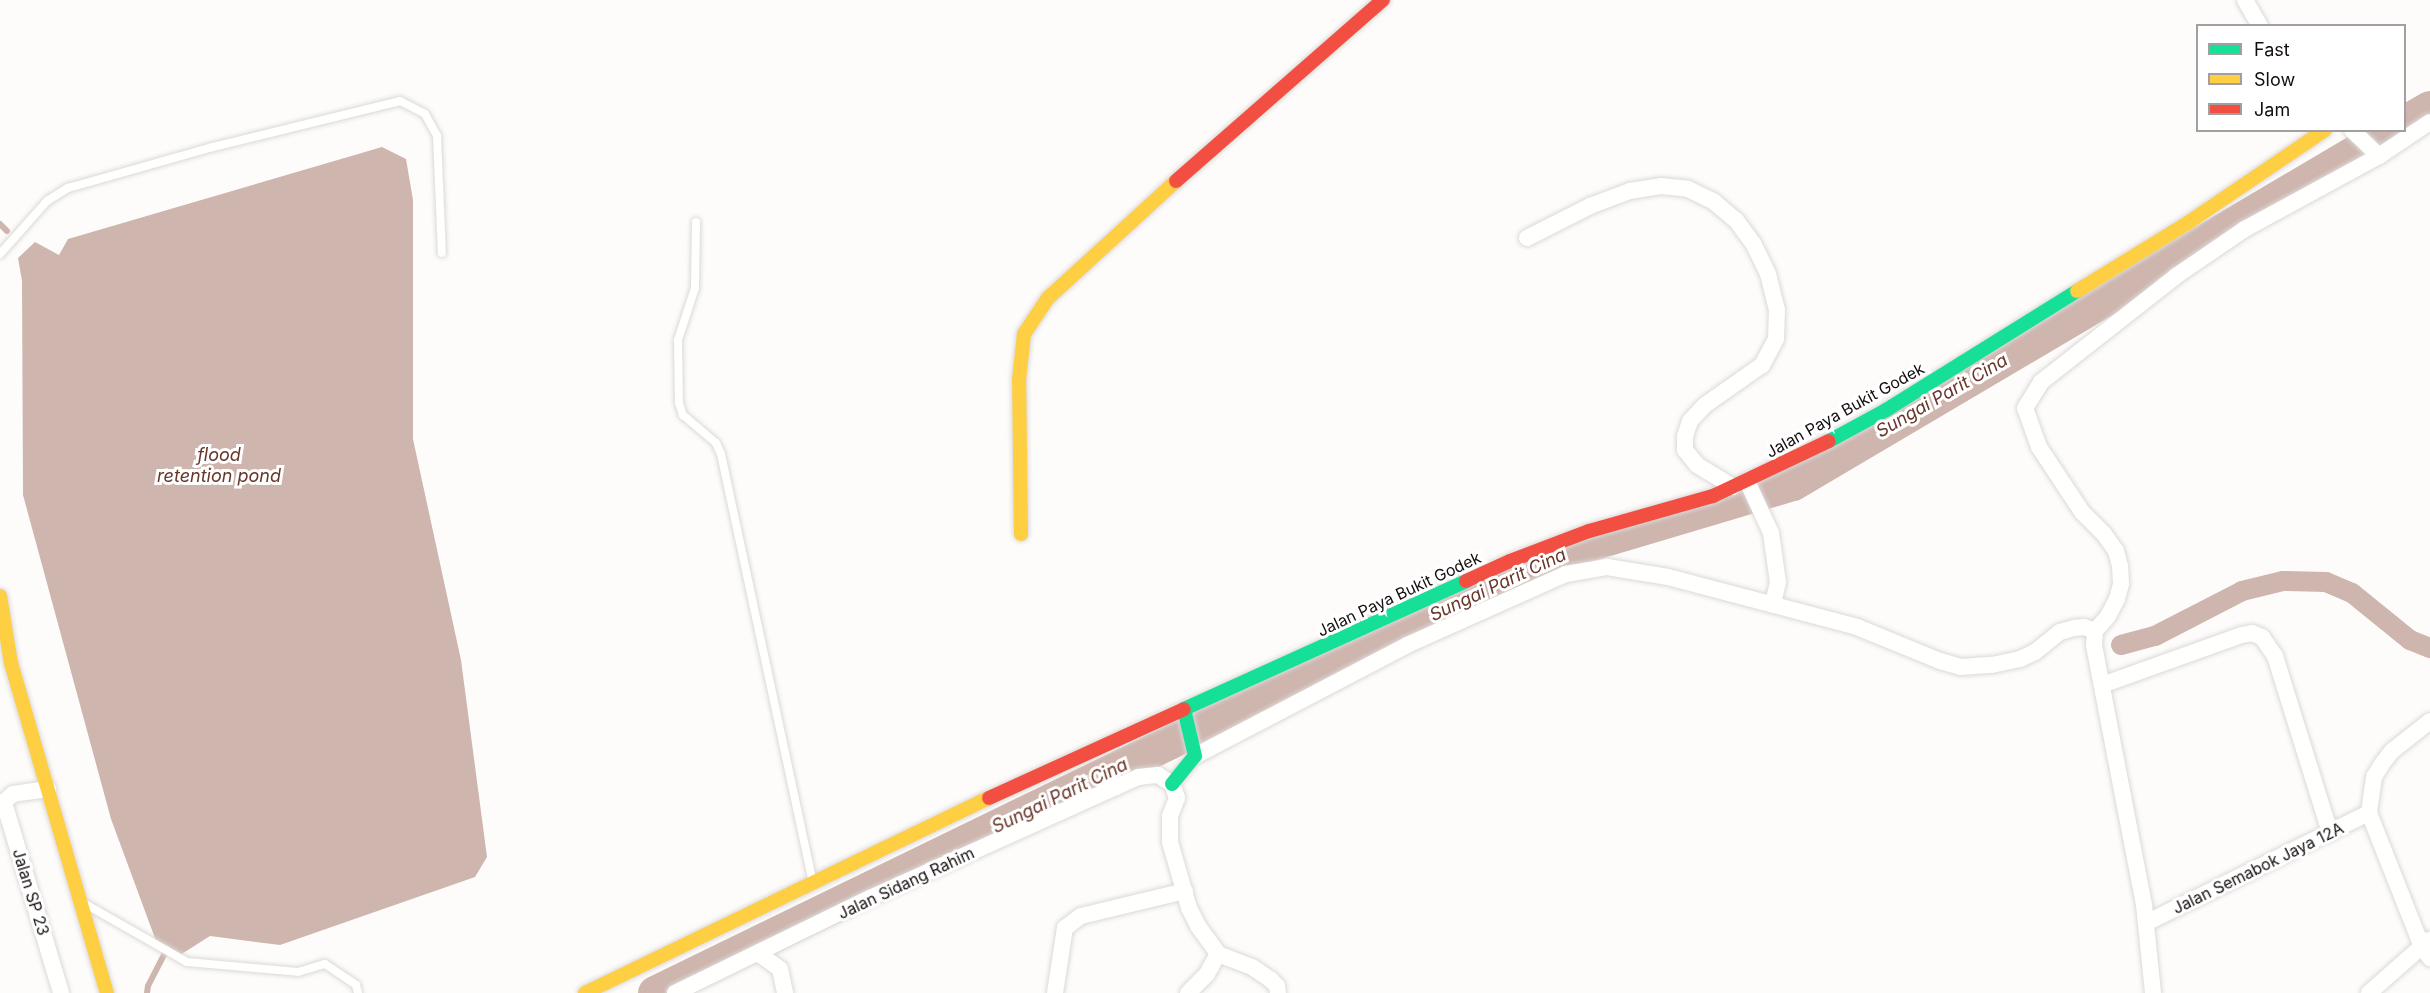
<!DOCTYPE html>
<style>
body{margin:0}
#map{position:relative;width:2430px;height:993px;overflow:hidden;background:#fdfcfb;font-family:Inter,sans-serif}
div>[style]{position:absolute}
.water>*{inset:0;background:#ceb5ae}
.stream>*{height:6px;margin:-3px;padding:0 3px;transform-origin:3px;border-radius:3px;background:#ceb5ae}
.canal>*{height:20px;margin:-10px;padding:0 10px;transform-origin:10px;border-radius:10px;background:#ceb5ae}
.river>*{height:34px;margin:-17px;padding:0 17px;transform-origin:17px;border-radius:17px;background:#ceb5ae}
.roads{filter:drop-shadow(0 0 2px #dcd9d8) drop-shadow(0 0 2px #dcd9d8)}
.lane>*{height:8px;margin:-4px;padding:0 4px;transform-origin:4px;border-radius:4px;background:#fffffe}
.street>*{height:16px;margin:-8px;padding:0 8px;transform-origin:8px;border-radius:8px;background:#fffffe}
.fast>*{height:14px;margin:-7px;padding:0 7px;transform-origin:7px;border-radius:7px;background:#16e098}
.slow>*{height:14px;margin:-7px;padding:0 7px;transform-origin:7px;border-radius:7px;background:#ffcf43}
.jam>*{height:14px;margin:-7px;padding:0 7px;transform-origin:7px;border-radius:7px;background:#f24e42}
span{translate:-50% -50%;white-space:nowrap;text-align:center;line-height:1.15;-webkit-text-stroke:6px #fff;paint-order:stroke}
.street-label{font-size:16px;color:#140f0e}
.water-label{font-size:18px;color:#683629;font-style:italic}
.legend{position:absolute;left:2196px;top:24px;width:210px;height:108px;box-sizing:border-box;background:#fff;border:2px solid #a19f9f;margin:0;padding:8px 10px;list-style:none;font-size:18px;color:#140f0e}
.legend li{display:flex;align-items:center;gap:12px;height:30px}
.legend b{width:30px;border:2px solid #a19f9f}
</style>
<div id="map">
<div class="water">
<div style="clip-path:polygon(382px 147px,406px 159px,413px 200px,413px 439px,461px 660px,487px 857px,475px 877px,280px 945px,210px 936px,180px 955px,156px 941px,111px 819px,23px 495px,22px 281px,18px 258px,35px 242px,59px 255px,68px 239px)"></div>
</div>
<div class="stream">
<div style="left:0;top:224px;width:10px;rotate:45deg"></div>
<div style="left:147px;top:993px;width:7px;rotate:-82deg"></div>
<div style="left:148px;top:986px;width:44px;rotate:-62.9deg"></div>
</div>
<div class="canal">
<div style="left:2121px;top:645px;width:35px;rotate:-15deg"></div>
<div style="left:2155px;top:636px;width:98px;rotate:-27.3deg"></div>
<div style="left:2242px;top:591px;width:42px;rotate:-13.7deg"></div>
<div style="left:2283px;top:581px;width:43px;rotate:1.3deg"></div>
<div style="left:2326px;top:582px;width:28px;rotate:23deg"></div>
<div style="left:2352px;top:593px;width:75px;rotate:39deg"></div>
<div style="left:2410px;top:640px;width:22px;rotate:22deg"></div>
</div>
<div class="river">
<div style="left:2404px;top:123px;width:30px;rotate:-30deg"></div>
<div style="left:655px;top:993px;width:1004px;rotate:-25.93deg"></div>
<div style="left:1558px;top:554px;width:245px;rotate:-16.6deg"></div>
<div style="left:1793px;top:484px;width:697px;rotate:-30.54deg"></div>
</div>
<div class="roads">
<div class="lane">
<div style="left:696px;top:222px;width:66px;rotate:90.9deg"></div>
<div style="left:695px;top:288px;width:55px;rotate:108.1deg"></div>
<div style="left:678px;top:340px;width:63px;rotate:89.1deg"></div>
<div style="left:679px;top:403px;width:13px;rotate:72deg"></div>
<div style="left:683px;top:415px;width:43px;rotate:40.3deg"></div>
<div style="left:716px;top:443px;width:12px;rotate:66deg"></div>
<div style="left:721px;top:454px;width:438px;rotate:77.9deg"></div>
<div style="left:0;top:254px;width:71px;rotate:-48.4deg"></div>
<div style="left:47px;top:201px;width:25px;rotate:-32deg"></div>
<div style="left:68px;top:188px;width:147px;rotate:-15.8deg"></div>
<div style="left:209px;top:148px;width:197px;rotate:-13.8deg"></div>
<div style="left:400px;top:101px;width:28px;rotate:27deg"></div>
<div style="left:425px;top:114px;width:25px;rotate:61deg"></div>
<div style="left:437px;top:136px;width:117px;rotate:87.6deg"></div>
<div style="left:87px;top:905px;width:115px;rotate:29.7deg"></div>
<div style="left:187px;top:962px;width:111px;rotate:5.1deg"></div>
<div style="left:298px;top:972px;width:28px;rotate:-17deg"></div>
<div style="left:325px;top:964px;width:37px;rotate:34deg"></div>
<div style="left:356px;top:985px;width:8px;rotate:76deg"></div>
</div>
<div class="street">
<div style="left:2245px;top:0;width:30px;rotate:60deg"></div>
<div style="left:2352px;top:130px;width:37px;rotate:44deg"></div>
<div style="left:2379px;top:156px;width:61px;rotate:-33.7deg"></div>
<div style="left:1527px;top:238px;width:71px;rotate:-26.9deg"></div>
<div style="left:1590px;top:206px;width:43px;rotate:-20.6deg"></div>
<div style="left:1630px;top:191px;width:31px;rotate:-9deg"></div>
<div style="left:1661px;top:186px;width:27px;rotate:6deg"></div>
<div style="left:1688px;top:189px;width:28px;rotate:26deg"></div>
<div style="left:1713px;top:201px;width:30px;rotate:40deg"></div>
<div style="left:1736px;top:220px;width:29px;rotate:54deg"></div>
<div style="left:1753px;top:243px;width:34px;rotate:64deg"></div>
<div style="left:1768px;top:274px;width:37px;rotate:76deg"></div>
<div style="left:1777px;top:310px;width:29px;rotate:92deg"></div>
<div style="left:1776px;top:339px;width:30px;rotate:118deg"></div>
<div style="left:1762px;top:365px;width:70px;rotate:144.9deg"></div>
<div style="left:1705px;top:405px;width:22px;rotate:133deg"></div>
<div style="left:1690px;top:421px;width:16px;rotate:108deg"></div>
<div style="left:1685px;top:436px;width:14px;rotate:90deg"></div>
<div style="left:1685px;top:450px;width:19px;rotate:51deg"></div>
<div style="left:1697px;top:465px;width:42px;rotate:31.4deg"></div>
<div style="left:1747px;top:481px;width:57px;rotate:65.2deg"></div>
<div style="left:1771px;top:533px;width:49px;rotate:81.9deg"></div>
<div style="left:1778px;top:582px;width:23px;rotate:103deg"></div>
<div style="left:2102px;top:685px;width:149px;rotate:-19.7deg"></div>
<div style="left:2242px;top:635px;width:10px;rotate:-11deg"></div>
<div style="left:2252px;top:633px;width:11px;rotate:22deg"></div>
<div style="left:2262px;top:637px;width:23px;rotate:56deg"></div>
<div style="left:2275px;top:656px;width:185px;rotate:72.7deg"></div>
<div style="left:2430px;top:721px;width:48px;rotate:141.7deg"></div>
<div style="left:2392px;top:751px;width:16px;rotate:128deg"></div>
<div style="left:2382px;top:764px;width:15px;rotate:122deg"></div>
<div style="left:2374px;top:777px;width:36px;rotate:98deg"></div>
<div style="left:2369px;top:813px;width:144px;rotate:68.4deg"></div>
<div style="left:2422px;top:947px;width:14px;rotate:54deg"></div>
<div style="left:1195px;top:756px;width:239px;rotate:-27.6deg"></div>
<div style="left:1407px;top:645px;width:174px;rotate:-24.1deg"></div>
<div style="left:1566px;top:574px;width:42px;rotate:-9.7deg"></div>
<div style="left:1607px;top:567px;width:62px;rotate:9.3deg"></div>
<div style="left:1668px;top:577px;width:196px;rotate:14.8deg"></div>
<div style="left:1857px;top:627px;width:90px;rotate:22.3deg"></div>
<div style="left:1940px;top:661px;width:22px;rotate:16deg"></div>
<div style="left:1961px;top:667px;width:31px;rotate:-4deg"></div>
<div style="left:1992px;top:665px;width:29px;rotate:-12deg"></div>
<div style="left:2020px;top:659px;width:17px;rotate:-25deg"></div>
<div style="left:2035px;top:652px;width:32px;rotate:-39deg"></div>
<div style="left:2060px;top:632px;width:15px;rotate:-16deg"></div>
<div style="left:2074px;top:628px;width:10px;rotate:-6deg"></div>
<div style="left:2084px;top:627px;width:12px;rotate:20deg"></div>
<div style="left:48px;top:789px;width:35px;rotate:172deg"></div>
<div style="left:13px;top:794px;width:11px;rotate:139deg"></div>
<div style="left:5px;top:801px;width:5px;rotate:90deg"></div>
<div style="left:5px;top:806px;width:195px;rotate:73.3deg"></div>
<div style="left:2146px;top:923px;width:249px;rotate:-26.3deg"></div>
<div style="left:758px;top:953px;width:27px;rotate:36deg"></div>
<div style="left:780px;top:969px;width:25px;rotate:78deg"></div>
<div style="left:1218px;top:954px;width:36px;rotate:21deg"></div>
<div style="left:1252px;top:967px;width:22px;rotate:34deg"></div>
<div style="left:1270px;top:979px;width:10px;rotate:45deg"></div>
<div style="left:1277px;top:986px;width:7px;rotate:82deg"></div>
<div style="left:675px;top:993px;width:217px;rotate:-26deg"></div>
<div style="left:870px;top:898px;width:270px;rotate:-24.3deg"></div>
<div style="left:1116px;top:787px;width:24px;rotate:-24deg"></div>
<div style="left:1138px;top:777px;width:20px;rotate:-6deg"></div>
<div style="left:1158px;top:775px;width:17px;rotate:33deg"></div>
<div style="left:1172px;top:784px;width:15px;rotate:70deg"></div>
<div style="left:1177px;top:798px;width:19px;rotate:111deg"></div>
<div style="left:1170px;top:816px;width:26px;rotate:90deg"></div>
<div style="left:1170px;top:842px;width:69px;rotate:73.9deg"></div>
<div style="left:1189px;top:908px;width:20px;rotate:63deg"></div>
<div style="left:1198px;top:926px;width:34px;rotate:54deg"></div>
<div style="left:1218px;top:954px;width:23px;rotate:119deg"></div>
<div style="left:1207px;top:974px;width:27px;rotate:135deg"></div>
<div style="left:1055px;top:993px;width:66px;rotate:-81.3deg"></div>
<div style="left:1065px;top:928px;width:20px;rotate:-37deg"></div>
<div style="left:1081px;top:916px;width:107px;rotate:-13.5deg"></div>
<div style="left:2153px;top:993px;width:88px;rotate:-95.8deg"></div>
<div style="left:2144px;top:905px;width:265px;rotate:-100.9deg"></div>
<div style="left:2094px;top:645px;width:14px;rotate:-86deg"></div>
<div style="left:2095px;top:631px;width:20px;rotate:-49deg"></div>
<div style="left:2108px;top:616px;width:19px;rotate:-62deg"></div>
<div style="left:2117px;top:599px;width:16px;rotate:-75deg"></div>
<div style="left:2121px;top:584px;width:18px;rotate:-93deg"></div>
<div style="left:2120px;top:566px;width:16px;rotate:-105deg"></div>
<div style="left:2116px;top:551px;width:21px;rotate:-125deg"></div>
<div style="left:2104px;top:534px;width:31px;rotate:-135deg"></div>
<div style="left:2082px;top:512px;width:78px;rotate:-123.5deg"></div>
<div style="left:2039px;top:447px;width:41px;rotate:-109.7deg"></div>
<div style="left:2025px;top:408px;width:31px;rotate:-58deg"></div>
<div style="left:2041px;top:382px;width:172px;rotate:-38.1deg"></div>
<div style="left:2176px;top:276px;width:83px;rotate:-34.3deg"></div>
<div style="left:2245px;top:229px;width:153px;rotate:-28.6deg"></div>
<div style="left:2369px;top:993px;width:80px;rotate:-41.5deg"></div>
</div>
<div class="fast">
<div style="left:1829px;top:441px;width:65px;rotate:-28.5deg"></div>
<div style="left:1886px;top:410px;width:225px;rotate:-31.9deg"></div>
<div style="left:1172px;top:784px;width:36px;rotate:-51deg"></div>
<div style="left:1195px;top:756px;width:48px;rotate:-103.2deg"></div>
<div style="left:1184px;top:709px;width:310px;rotate:-24.4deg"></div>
</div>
<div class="slow">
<div style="left:2077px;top:291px;width:132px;rotate:-31.6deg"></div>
<div style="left:2189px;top:222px;width:164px;rotate:-34.1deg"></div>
<div style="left:1021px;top:534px;width:154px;rotate:-90.7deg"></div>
<div style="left:1019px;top:380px;width:46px;rotate:-83.8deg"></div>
<div style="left:1024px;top:334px;width:43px;rotate:-56.3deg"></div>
<div style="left:1048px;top:298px;width:173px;rotate:-42.4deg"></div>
<div style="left:0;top:596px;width:68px;rotate:80.7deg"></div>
<div style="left:11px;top:663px;width:344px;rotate:73.8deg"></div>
<div style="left:585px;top:993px;width:449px;rotate:-25.8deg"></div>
</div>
<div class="jam">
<div style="left:1176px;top:181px;width:275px;rotate:-41.2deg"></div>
<div style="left:1466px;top:581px;width:48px;rotate:-24.4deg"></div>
<div style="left:1510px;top:561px;width:85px;rotate:-20.8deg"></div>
<div style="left:1589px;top:531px;width:129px;rotate:-15.8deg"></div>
<div style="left:1713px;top:496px;width:128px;rotate:-25.4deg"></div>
<div style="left:989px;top:798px;width:214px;rotate:-24.5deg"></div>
</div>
</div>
<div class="street-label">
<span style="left:1845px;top:410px;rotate:-29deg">Jalan Paya Bukit Godek</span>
<span style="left:1399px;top:594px;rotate:-25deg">Jalan Paya Bukit Godek</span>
<span style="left:2258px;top:868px;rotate:-26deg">Jalan Semabok Jaya 12A</span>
<span style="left:906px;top:883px;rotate:-25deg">Jalan Sidang Rahim</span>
<span style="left:31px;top:892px;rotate:73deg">Jalan SP 23</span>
</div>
<div class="water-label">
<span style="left:1942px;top:396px;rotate:-30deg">Sungai Parit Cina</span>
<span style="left:219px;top:466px">flood<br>retention pond</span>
<span style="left:1498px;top:585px;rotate:-25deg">Sungai Parit Cina</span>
<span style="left:1060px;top:796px;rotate:-26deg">Sungai Parit Cina</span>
</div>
<ul class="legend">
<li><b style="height:8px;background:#16e098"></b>Fast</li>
<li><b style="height:8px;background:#ffcf43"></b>Slow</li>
<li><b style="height:8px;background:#f24e42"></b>Jam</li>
</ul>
</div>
